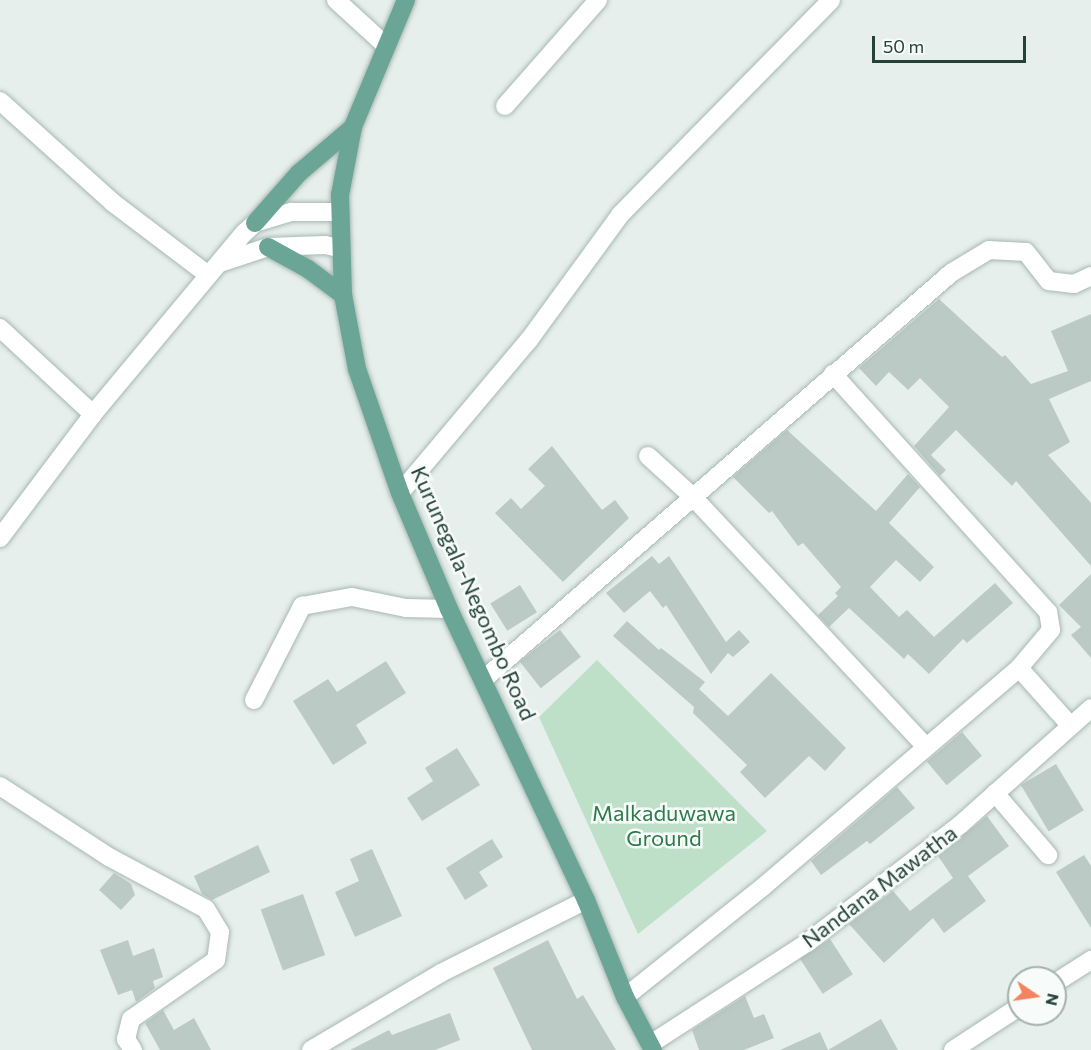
<!DOCTYPE html>
<style>
body{margin:0}
#map{position:relative;width:1091px;height:1050px;overflow:hidden;background:#e6efeb;font-family:Commissioner,sans-serif}
div>[style]{position:absolute}
.green>*{inset:0;background:#bfe0c8}
.building>*{inset:0;background:#bbcac4;transform-origin:0 0}
.roads{filter:drop-shadow(0 0 2px #a8b8b2) drop-shadow(0 0 2px #a8b8b2)}
.minor>*{height:18px;margin:-9px;padding:0 9px;transform-origin:9px;border-radius:9px;background:#fff}
.major>*{height:18px;margin:-9px;padding:0 9px;transform-origin:9px;border-radius:9px;background:#6aa596}
span{translate:-50% -50%;white-space:nowrap;text-align:center;line-height:1.15;-webkit-text-stroke:5px #f7fbf9;paint-order:stroke}
.street-label{font-size:22px;color:#24423a}
.park-label{font-size:22px;color:#2d7a4b}
.north{position:absolute;left:1007px;top:966px;width:60px;height:60px;box-sizing:border-box;background:#f7fbf9;border:2px solid #a3b1ad;border-radius:50%;rotate:103deg;font-size:16px;font-weight:700;line-height:24px;text-align:center;color:#24423a}
.north::after{content:'';display:block;margin:auto;width:21px;height:27px;background:#f4845f;clip-path:polygon(50% 0,100% 100%,50% 72%,0 100%)}
.scale{position:absolute;left:872px;top:36px;width:154px;height:27px;box-sizing:border-box;border:3px solid #24423a;border-top:0;padding-left:8px;font-size:18px;line-height:21px;white-space:nowrap;color:#24423a;-webkit-text-stroke:4px #f7fbf9;paint-order:stroke}
</style>
<div id="map">
<div class="green">
<div style="clip-path:polygon(597px 660px,767px 831px,638px 934px,539px 717px)"></div>
</div>
<div class="building">
<div style="clip-path:polygon(939px 299px,1002px 357px,1005px 355px,1031px 384px,1068px 371px,1051px 331px,1091px 314px,1091px 381px,1049px 399px,1070px 442px,1048px 455px,1091px 503px,1091px 566px,1016px 481px,1012px 486px,956px 430px,931px 455px,946px 470px,940px 476px,914px 446px,949px 407px,920px 378px,908px 390px,889px 372px,876px 386px,859px 368px)"></div>
<div style="clip-path:polygon(787px 430px,876px 511px,908px 474px,920px 487px,889px 523px,934px 567px,920px 582px,896px 560px,870px 587px,899px 617px,907px 610px,934px 637px,995px 583px,1013px 603px,967px 643px,963px 639px,929px 674px,908px 654px,904px 659px,849px 608px,829px 627px,818px 615px,838px 596px,835px 593px,841px 587px,803px 543px,798px 546px,772px 511px,769px 513px,733px 477px)"></div>
<div style="clip-path:polygon(552px 446px,602px 510px,615px 500px,629px 518px,563px 582px,495px 513px,511px 498px,521px 509px,545px 486px,528px 469px)"></div>
<div style="clip-path:polygon(652px 556px,659px 564px,669px 556px,726px 642px,739px 630px,750px 642px,733px 657px,728px 653px,711px 674px,666px 605px,663px 608px,650px 591px,624px 613px,606px 593px)"></div>
<div style="clip-path:polygon(1091px 574px,1091px 658px,1071px 635px,1081px 627px,1059px 605px)"></div>
<div style="left:520px;top:585px;width:32px;height:35px;rotate:58deg"></div>
<div style="clip-path:polygon(627px 621px,659px 650px,661px 648px,705px 682px,699px 689px,728px 716px,771px 673px,846px 748px,825px 771px,809px 756px,765px 798px,740px 772px,747px 765px,693px 713px,694px 707px,613px 636px)"></div>
<div style="left:560px;top:630px;width:34px;height:51px;rotate:52deg"></div>
<div style="clip-path:polygon(386px 661px,406px 693px,356px 725px,367px 743px,333px 765px,293px 701px,328px 679px,337px 692px)"></div>
<div style="left:962px;top:732px;width:31px;height:46px;rotate:50deg"></div>
<div style="clip-path:polygon(457px 748px,480px 785px,422px 821px,407px 798px,433px 781px,425px 768px)"></div>
<div style="left:1056px;top:764px;width:54px;height:41px;rotate:59deg"></div>
<div style="clip-path:polygon(897px 787px,915px 808px,870px 844px,867px 841px,821px 875px,811px 861px)"></div>
<div style="clip-path:polygon(987px 816px,1009px 846px,968px 876px,986px 901px,944px 933px,933px 918px,884px 963px,849px 924px,893px 891px,910px 911px,953px 878px,938px 856px)"></div>
<div style="clip-path:polygon(492px 839px,503px 857px,479px 872px,488px 886px,465px 900px,446px 868px)"></div>
<div style="clip-path:polygon(258px 845px,270px 872px,212px 900px,202px 894px,194px 876px)"></div>
<div style="clip-path:polygon(372px 849px,402px 916px,355px 937px,335px 892px,359px 881px,350px 859px)"></div>
<div style="clip-path:polygon(1084px 855px,1091px 866px,1091px 928px,1056px 872px)"></div>
<div style="clip-path:polygon(114px 873px,131px 884px,135px 895px,121px 910px,99px 890px)"></div>
<div style="left:303px;top:894px;width:65px;height:45px;rotate:70deg"></div>
<div style="left:830px;top:939px;width:42px;height:36px;rotate:57deg"></div>
<div style="clip-path:polygon(128px 940px,133px 956px,154px 948px,163px 977px,153px 981px,155px 988px,136px 1002px,132px 990px,118px 995px,100px 950px)"></div>
<div style="clip-path:polygon(548px 940px,577px 999px,583px 995px,616px 1050px,532px 1050px,493px 968px)"></div>
<div style="clip-path:polygon(745px 996px,754px 1018px,764px 1014px,774px 1038px,744px 1050px,699px 1050px,692px 1030px)"></div>
<div style="clip-path:polygon(163px 1010px,174px 1030px,194px 1018px,211px 1050px,160px 1050px,145px 1023px)"></div>
<div style="clip-path:polygon(450px 1013px,460px 1040px,435px 1050px,350px 1050px,389px 1030px,392px 1035px)"></div>
<div style="clip-path:polygon(881px 1019px,898px 1050px,780px 1050px,820px 1032px,828px 1050px)"></div>
</div>
<div class="roads">
<div class="minor">
<div style="left:336px;top:0;width:65px;rotate:42.5deg"></div>
<div style="left:0;top:101px;width:151px;rotate:42deg"></div>
<div style="left:112px;top:202px;width:121px;rotate:37.2deg"></div>
<div style="left:505px;top:106px;width:141px;rotate:-48.7deg"></div>
<div style="left:220px;top:263px;width:51px;rotate:-18.4deg"></div>
<div style="left:268px;top:247px;width:57px;rotate:-2deg"></div>
<div style="left:325px;top:245px;width:14px;rotate:12deg"></div>
<div style="left:0;top:328px;width:127px;rotate:42.8deg"></div>
<div style="left:648px;top:456px;width:59px;rotate:42.3deg"></div>
<div style="left:692px;top:496px;width:342px;rotate:47deg"></div>
<div style="left:400px;top:493px;width:200px;rotate:-49.9deg"></div>
<div style="left:529px;top:340px;width:155px;rotate:-53.9deg"></div>
<div style="left:620px;top:215px;width:301px;rotate:-45.5deg"></div>
<div style="left:0;top:538px;width:155px;rotate:-53.1deg"></div>
<div style="left:93px;top:414px;width:236px;rotate:-50.2deg"></div>
<div style="left:244px;top:233px;width:15px;rotate:-42deg"></div>
<div style="left:255px;top:223px;width:38px;rotate:-17deg"></div>
<div style="left:291px;top:212px;width:48px"></div>
<div style="left:1019px;top:668px;width:76px;rotate:48.2deg"></div>
<div style="left:484px;top:679px;width:619px;rotate:-41deg"></div>
<div style="left:951px;top:273px;width:44px;rotate:-31.2deg"></div>
<div style="left:989px;top:250px;width:37px;rotate:3deg"></div>
<div style="left:1026px;top:252px;width:37px;rotate:52deg"></div>
<div style="left:1049px;top:281px;width:25px;rotate:7deg"></div>
<div style="left:1074px;top:284px;width:19px;rotate:-25deg"></div>
<div style="left:254px;top:700px;width:106px;rotate:-62.9deg"></div>
<div style="left:302px;top:606px;width:51px;rotate:-10.2deg"></div>
<div style="left:352px;top:597px;width:55px;rotate:11.5deg"></div>
<div style="left:406px;top:608px;width:43px;rotate:1.3deg"></div>
<div style="left:0;top:786px;width:130px;rotate:33.1deg"></div>
<div style="left:109px;top:857px;width:110px;rotate:28.2deg"></div>
<div style="left:206px;top:909px;width:27px;rotate:59deg"></div>
<div style="left:220px;top:932px;width:28px;rotate:98deg"></div>
<div style="left:216px;top:960px;width:103px;rotate:145.2deg"></div>
<div style="left:131px;top:1019px;width:21px;rotate:104deg"></div>
<div style="left:126px;top:1039px;width:13px;rotate:58deg"></div>
<div style="left:995px;top:793px;width:82px;rotate:49.5deg"></div>
<div style="left:1055px;top:983px;width:43px;rotate:-32.6deg"></div>
<div style="left:625px;top:997px;width:178px;rotate:-38.6deg"></div>
<div style="left:764px;top:886px;width:335px;rotate:-40.5deg"></div>
<div style="left:1019px;top:668px;width:50px;rotate:-49.9deg"></div>
<div style="left:1051px;top:630px;width:18px;rotate:-99deg"></div>
<div style="left:1048px;top:612px;width:321px;rotate:-132.1deg"></div>
<div style="left:652px;top:1043px;width:186px;rotate:-32.9deg"></div>
<div style="left:808px;top:942px;width:193px;rotate:-37.6deg"></div>
<div style="left:961px;top:824px;width:174px;rotate:-41.7deg"></div>
<div style="left:311px;top:1050px;width:151px;rotate:-30.6deg"></div>
<div style="left:441px;top:973px;width:162px;rotate:-26.7deg"></div>
<div style="left:953px;top:1050px;width:79px;rotate:-33.1deg"></div>
</div>
<div class="major">
<div style="left:406px;top:0;width:138px;rotate:112.7deg"></div>
<div style="left:353px;top:127px;width:69px;rotate:100.8deg"></div>
<div style="left:340px;top:195px;width:100px;rotate:88.3deg"></div>
<div style="left:343px;top:295px;width:75px;rotate:79.3deg"></div>
<div style="left:357px;top:369px;width:131px;rotate:70.9deg"></div>
<div style="left:400px;top:493px;width:126px;rotate:67.1deg"></div>
<div style="left:449px;top:609px;width:322px;rotate:64.8deg"></div>
<div style="left:586px;top:900px;width:105px;rotate:68.1deg"></div>
<div style="left:625px;top:997px;width:60px;rotate:62.2deg"></div>
<div style="left:255px;top:223px;width:67px;rotate:-48.7deg"></div>
<div style="left:299px;top:173px;width:71px;rotate:-40.4deg"></div>
<div style="left:268px;top:247px;width:46px;rotate:28.8deg"></div>
<div style="left:308px;top:269px;width:44px;rotate:36.6deg"></div>
</div>
</div>
<div class="street-label">
<span style="left:474px;top:593px;rotate:66deg">Kurunegala-Negombo Road</span>
<span style="left:879px;top:886px;rotate:-37deg">Nandana Mawatha</span>
</div>
<div class="park-label">
<span style="left:664px;top:825px">Malkaduwawa<br>Ground</span>
</div>
<div class="north">N</div>
<div class="scale">50 m</div>
</div>
